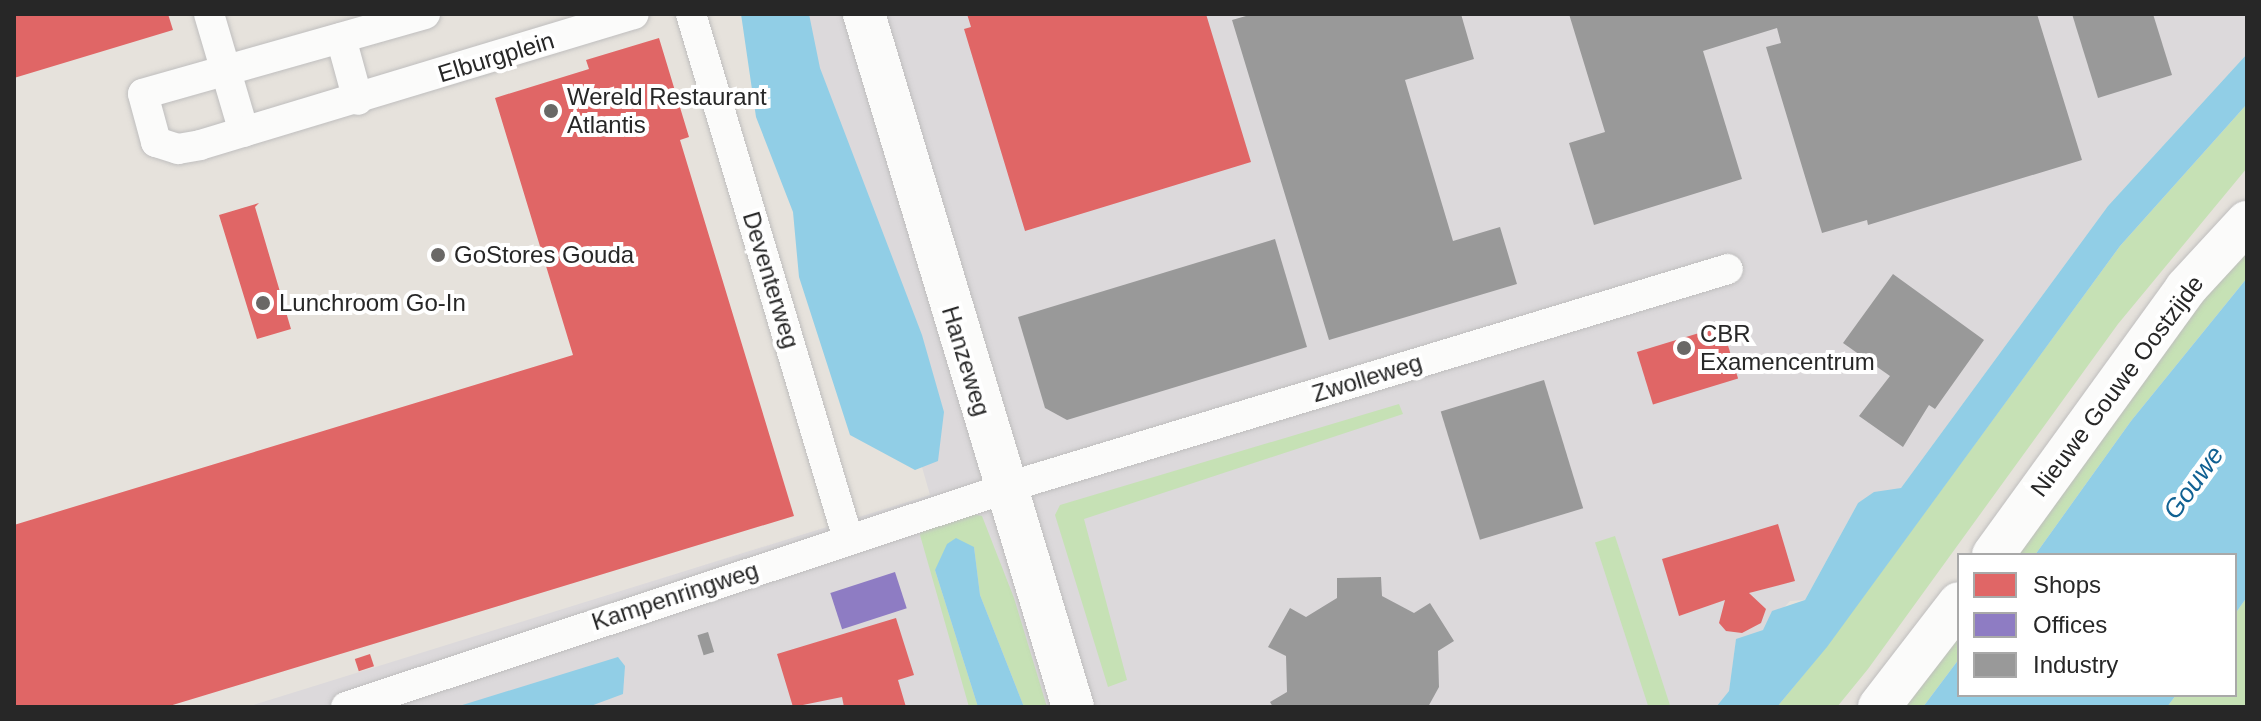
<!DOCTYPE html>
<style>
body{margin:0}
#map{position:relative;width:2261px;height:721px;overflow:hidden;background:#e6e2dc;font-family:Arial,sans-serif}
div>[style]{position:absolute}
.industrial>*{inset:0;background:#dcd9db}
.green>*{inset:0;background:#c6e1b5;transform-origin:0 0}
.water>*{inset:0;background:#91cee6}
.shops>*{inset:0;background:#e06666;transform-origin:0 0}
.offices>*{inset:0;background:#8e7cc3;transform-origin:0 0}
.industry>*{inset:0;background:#999;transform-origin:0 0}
.roads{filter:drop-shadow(0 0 2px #bfbebe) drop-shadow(0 0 2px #bfbebe)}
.street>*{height:30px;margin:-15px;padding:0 15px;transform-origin:15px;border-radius:15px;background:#fbfbfa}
.secondary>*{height:42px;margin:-21px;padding:0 21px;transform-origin:21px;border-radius:21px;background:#fbfbfa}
.dots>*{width:22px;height:22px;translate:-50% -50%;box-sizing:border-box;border:4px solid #fff;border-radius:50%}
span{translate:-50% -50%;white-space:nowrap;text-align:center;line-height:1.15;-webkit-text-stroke:8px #fff;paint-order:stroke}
.street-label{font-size:24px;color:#272727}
.poi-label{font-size:24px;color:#272727}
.left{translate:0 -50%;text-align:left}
.water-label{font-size:26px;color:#106192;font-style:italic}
.frame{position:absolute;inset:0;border:16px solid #272727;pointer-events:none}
.legend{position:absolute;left:1957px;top:553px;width:280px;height:144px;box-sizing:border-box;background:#fff;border:2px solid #a9a9a9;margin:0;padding:10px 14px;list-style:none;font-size:24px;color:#272727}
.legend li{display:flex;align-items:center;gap:16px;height:40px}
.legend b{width:40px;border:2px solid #a9a9a9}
</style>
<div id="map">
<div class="industrial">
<div style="clip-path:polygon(792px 14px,2247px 14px,2247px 54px,2108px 206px,1901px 488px,1858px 503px,1805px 600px,1790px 601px,1763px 630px,1736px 640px,1729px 691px,1716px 707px,247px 707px,930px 495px)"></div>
</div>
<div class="green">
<div style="clip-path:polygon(2247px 104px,2247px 168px,2118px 324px,1868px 669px,1837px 707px,1777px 707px,1827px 646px,2120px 246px)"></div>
<div style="clip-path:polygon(2247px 240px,2247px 278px,2131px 421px,2035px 555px,2010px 555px)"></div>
<div style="clip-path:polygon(1399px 404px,1403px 414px,1084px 519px,1127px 680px,1108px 687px,1055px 515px,1060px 505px)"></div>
<div style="clip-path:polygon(973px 514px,982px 516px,1014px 598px,1047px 707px,1024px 707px,980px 595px,974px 547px,935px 570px,978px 707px,969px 707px,920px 535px,922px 527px)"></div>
<div style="left:1615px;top:536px;width:179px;height:21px;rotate:72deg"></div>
<div style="clip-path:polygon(2247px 597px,2247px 707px,2167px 707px,2176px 695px,2235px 695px,2235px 614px)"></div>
<div style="clip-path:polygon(1959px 626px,1959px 659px,1923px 707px,1898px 707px)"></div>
</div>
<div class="water">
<div style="clip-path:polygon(741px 14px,809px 14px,820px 68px,922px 335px,944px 412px,938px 461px,915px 470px,850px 435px,799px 277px,793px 212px,756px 117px)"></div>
<div style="clip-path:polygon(2247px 54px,2247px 104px,2120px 246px,1827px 647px,1777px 707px,1716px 707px,1729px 691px,1736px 639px,1763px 630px,1772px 611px,1805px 600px,1858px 503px,1874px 492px,1901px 488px,2108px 206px)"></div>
<div style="clip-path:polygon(2247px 278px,2247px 597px,2235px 614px,2235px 555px,2035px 555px,2131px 421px)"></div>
<div style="clip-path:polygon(956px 538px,974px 547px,980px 595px,1024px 707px,978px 707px,935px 570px,947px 544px)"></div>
<div style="clip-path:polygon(618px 657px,625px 666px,623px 694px,588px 707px,456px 707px)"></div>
<div style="clip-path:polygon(1959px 659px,1959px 695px,2176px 695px,2167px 707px,1923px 707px)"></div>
</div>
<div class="shops">
<div style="clip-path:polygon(14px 14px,168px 14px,173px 30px,14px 78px)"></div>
<div style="clip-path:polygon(967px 14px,1206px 14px,1251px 162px,1025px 231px,964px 29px,971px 27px)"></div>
<div style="clip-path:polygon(659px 38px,689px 137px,680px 140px,794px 516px,166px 707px,14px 707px,14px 525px,573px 355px,495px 98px,589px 69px,586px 60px)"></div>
<div style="clip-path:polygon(259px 203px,255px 207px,291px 329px,257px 339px,219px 215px)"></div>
<div style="left:1722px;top:326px;width:55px;height:89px;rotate:73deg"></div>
<div style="clip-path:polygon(1778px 524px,1795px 581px,1749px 593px,1766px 609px,1761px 623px,1742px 633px,1726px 631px,1719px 623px,1725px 600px,1679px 616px,1662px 559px)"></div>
<div style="clip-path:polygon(896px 618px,914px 675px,898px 680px,906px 707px,844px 707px,842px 697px,793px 707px,777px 654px)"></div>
<div style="left:370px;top:654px;width:13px;height:16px;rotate:72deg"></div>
</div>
<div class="offices">
<div style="left:895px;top:572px;width:38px;height:68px;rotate:72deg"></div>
</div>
<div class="industry">
<div style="clip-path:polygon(1253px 14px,1461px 14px,1474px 59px,1405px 80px,1453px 241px,1500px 227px,1517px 284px,1329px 340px,1232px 20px)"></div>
<div style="clip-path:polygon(1569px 14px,2037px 14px,2082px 160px,1868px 225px,1867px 220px,1822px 233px,1766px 47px,1781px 43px,1777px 28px,1703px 51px,1742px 179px,1594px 225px,1569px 143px,1605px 132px)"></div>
<div style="clip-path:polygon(2072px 14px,2153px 14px,2172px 75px,2098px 98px)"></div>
<div style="clip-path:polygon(1275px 239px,1307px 347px,1067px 420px,1045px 408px,1018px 317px)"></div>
<div style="clip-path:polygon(1893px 274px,1984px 340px,1935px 409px,1929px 405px,1903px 447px,1859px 416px,1890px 376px,1843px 343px)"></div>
<div style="left:1544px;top:380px;width:134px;height:108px;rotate:73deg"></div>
<div style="clip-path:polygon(1381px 577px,1382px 596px,1414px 613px,1430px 603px,1454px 641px,1438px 651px,1439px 687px,1428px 707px,1273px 707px,1270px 702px,1287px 692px,1286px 656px,1268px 647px,1290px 608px,1306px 617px,1337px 598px,1337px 578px)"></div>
<div style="left:708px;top:632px;width:21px;height:11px;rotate:73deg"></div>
</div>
<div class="roads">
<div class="street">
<div style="left:209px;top:14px;width:123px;rotate:73.5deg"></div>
<div style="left:425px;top:14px;width:293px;rotate:164.2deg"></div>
<div style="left:143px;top:94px;width:50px;rotate:74.8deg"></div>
<div style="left:156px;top:142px;width:23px;rotate:18deg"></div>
<div style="left:178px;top:149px;width:22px;rotate:-10deg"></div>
<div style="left:200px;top:145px;width:453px;rotate:-16.8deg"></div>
<div style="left:691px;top:14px;width:548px;rotate:73.35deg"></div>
<div style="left:341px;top:38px;width:64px;rotate:74.7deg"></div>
<div style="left:346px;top:707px;width:722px;rotate:-18.33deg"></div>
<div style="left:1031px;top:480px;width:728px;rotate:-16.84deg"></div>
</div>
<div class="secondary">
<div style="left:864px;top:14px;width:724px;rotate:73.22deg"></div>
<div style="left:1993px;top:555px;width:329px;rotate:-54.1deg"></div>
<div style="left:2186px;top:288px;width:90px;rotate:-47.3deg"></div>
<div style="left:1879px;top:707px;width:131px;rotate:-52.4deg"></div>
</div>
</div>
<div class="dots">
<div style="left:551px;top:111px;background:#6a6866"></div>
<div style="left:438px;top:255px;background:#6a6866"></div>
<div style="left:263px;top:303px;background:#6a6866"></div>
<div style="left:1684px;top:348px;background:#6a6866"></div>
</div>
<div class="street-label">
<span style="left:496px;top:57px;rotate:-17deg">Elburgplein</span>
<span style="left:771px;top:280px;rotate:73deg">Deventerweg</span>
<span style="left:966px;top:361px;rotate:73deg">Hanzeweg</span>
<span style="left:1367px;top:378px;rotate:-17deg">Zwolleweg</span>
<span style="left:2117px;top:386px;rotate:-53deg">Nieuwe Gouwe Oostzijde</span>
<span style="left:675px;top:596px;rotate:-18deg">Kampenringweg</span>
</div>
<div class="poi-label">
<span class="left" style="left:567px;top:111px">Wereld Restaurant<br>Atlantis</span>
<span class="left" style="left:454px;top:255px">GoStores Gouda</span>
<span class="left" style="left:279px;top:303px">Lunchroom Go-In</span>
<span class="left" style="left:1700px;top:348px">CBR<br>Examencentrum</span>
</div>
<div class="water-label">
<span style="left:2194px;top:483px;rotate:-54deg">Gouwe</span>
</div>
<div class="frame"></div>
<ul class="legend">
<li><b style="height:22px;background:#e06666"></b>Shops</li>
<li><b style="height:22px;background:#8e7cc3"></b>Offices</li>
<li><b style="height:22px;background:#999"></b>Industry</li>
</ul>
</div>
